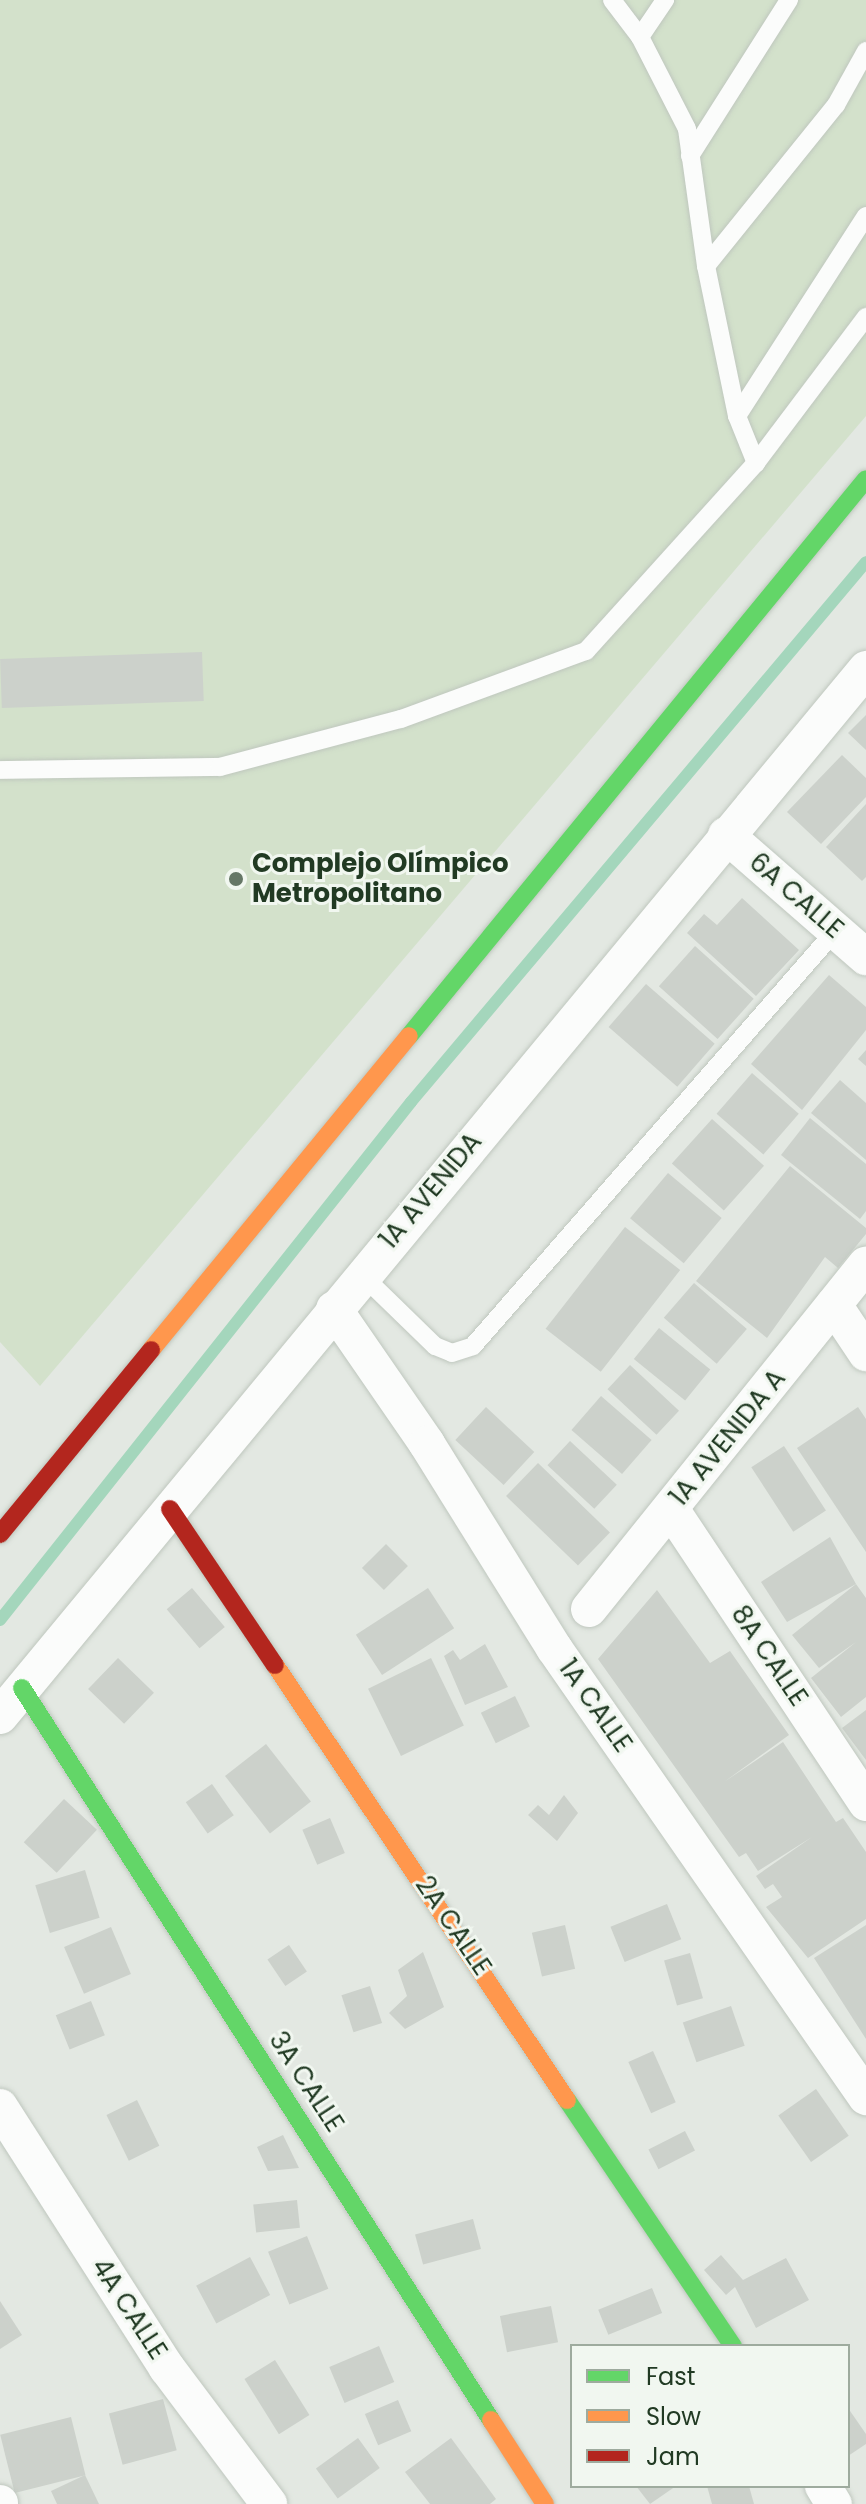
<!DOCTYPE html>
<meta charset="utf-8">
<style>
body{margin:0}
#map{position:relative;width:866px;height:2504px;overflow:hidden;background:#e3e8e2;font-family:Poppins,sans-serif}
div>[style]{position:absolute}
.green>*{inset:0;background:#d3e1cb}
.stream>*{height:12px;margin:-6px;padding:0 6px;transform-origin:6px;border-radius:6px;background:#a4d6bc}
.building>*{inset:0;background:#ccd1cb;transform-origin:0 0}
.roads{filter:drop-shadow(0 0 2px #bfc7be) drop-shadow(0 0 2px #bfc7be)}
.lane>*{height:18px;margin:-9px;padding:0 9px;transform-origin:9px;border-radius:9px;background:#fbfcfb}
.street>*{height:36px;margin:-18px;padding:0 18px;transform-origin:18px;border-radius:18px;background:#fbfcfb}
.fast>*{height:18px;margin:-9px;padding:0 9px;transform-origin:9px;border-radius:9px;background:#63d668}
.slow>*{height:18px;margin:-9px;padding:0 9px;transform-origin:9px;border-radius:9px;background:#ff974d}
.jam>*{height:18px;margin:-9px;padding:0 9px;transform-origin:9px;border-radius:9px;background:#b3261e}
.dots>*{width:22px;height:22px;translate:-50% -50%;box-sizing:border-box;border:4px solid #f1f7f0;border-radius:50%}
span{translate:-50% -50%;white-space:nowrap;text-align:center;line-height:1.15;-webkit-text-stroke:6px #f1f7f0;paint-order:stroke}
.poi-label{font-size:26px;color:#213a23;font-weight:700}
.left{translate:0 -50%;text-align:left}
.street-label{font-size:26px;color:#213a23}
.legend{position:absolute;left:570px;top:2344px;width:280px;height:144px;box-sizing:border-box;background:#f1f7f0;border:2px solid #9eab9e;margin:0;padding:10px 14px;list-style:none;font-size:24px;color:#213a23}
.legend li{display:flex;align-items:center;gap:16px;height:40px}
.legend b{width:40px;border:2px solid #9eab9e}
</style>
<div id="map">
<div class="green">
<div style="clip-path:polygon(0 0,866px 0,866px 416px,40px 1386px,0 1342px)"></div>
</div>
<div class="stream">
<div style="left:0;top:1620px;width:661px;rotate:-51.57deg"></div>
<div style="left:411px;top:1102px;width:706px;rotate:-49.88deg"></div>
</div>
<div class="building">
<div style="left:202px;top:652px;width:49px;height:202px;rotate:88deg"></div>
<div style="clip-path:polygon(866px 715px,866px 750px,848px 733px)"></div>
<div style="clip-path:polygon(842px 755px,866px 778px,866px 797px,821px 844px,787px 812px)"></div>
<div style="clip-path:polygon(866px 804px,866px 877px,862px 881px,826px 847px)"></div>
<div style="clip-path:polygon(742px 898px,799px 950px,756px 996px,687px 933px,704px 914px,717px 925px)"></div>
<div style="left:695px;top:946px;width:79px;height:54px;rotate:42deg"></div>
<div style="clip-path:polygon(829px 975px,866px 1007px,866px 1030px,802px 1110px,751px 1064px)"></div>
<div style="left:646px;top:984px;width:91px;height:57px;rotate:41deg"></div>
<div style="clip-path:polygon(866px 1050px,866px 1066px,858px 1059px)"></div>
<div style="left:752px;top:1073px;width:62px;height:54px;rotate:41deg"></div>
<div style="clip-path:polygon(840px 1080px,866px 1103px,866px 1160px,811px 1113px)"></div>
<div style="clip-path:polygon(810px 1118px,866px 1164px,866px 1211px,860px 1219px,781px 1155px)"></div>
<div style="left:712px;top:1119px;width:70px;height:60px;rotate:42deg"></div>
<div style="clip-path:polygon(790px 1166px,866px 1228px,866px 1234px,838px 1268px,825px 1257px,767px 1338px,696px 1281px)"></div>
<div style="left:668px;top:1173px;width:70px;height:59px;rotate:40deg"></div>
<div style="left:625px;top:1227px;width:70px;height:129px;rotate:38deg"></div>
<div style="left:694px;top:1283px;width:70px;height:46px;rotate:41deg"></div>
<div style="left:659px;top:1328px;width:66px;height:40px;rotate:39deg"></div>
<div style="left:630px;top:1365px;width:67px;height:33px;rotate:43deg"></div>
<div style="left:601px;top:1396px;width:67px;height:45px;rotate:41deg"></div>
<div style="left:486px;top:1407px;width:66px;height:45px;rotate:43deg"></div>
<div style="clip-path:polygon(858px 1407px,866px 1419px,866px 1552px,797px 1448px)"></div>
<div style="left:570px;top:1441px;width:64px;height:33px;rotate:43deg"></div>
<div style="left:784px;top:1446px;width:77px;height:39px;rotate:57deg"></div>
<div style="left:538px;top:1463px;width:100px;height:46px;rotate:44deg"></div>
<div style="clip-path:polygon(830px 1537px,856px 1584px,787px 1622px,761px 1582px)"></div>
<div style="left:386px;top:1544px;width:31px;height:34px;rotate:45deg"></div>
<div style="clip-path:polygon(856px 1584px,866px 1598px,866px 1697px,841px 1717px,811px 1678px,856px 1642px,819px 1668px,792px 1635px)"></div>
<div style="left:192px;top:1588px;width:51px;height:33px;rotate:50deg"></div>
<div style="left:428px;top:1588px;width:48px;height:86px;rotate:57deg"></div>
<div style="clip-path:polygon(657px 1590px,710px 1663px,730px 1651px,789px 1735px,724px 1782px,783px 1742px,836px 1822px,843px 1818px,866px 1852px,866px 1919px,808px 1958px,766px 1907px,782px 1897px,773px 1884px,765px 1889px,756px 1876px,812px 1837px,758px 1871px,746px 1853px,739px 1857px,598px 1659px)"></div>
<div style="clip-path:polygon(485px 1644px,508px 1687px,465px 1705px,444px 1656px,453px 1650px,460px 1660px)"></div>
<div style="left:118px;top:1658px;width:50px;height:43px;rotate:44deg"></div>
<div style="left:431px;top:1658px;width:75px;height:70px;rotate:64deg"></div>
<div style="left:515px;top:1696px;width:34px;height:38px;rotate:64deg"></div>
<div style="clip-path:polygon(866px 1710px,866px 1760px,842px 1728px)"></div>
<div style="left:266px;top:1744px;width:73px;height:52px;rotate:52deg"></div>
<div style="left:212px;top:1784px;width:38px;height:32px;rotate:55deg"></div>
<div style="clip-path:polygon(564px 1795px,578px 1813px,557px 1841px,528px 1815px,538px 1805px,549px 1815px)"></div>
<div style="left:64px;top:1799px;width:45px;height:59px;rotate:43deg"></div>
<div style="left:330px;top:1818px;width:38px;height:30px;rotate:67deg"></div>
<div style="left:85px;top:1870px;width:50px;height:52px;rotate:73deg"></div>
<div style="left:667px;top:1904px;width:38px;height:61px;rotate:68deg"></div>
<div style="left:565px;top:1925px;width:45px;height:34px;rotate:77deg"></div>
<div style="clip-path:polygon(866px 1925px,866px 2039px,814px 1958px)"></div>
<div style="left:111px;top:1927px;width:51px;height:51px;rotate:67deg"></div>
<div style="left:289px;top:1945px;width:32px;height:26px;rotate:56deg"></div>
<div style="clip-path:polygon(423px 1952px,444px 2007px,405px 2029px,389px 2013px,407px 1996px,398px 1970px)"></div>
<div style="left:690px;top:1953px;width:47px;height:27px;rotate:74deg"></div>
<div style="left:370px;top:1986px;width:39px;height:30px;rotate:72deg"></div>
<div style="left:91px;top:2001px;width:37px;height:38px;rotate:68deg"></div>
<div style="left:731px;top:2006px;width:42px;height:51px;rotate:71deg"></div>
<div style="left:653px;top:2051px;width:56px;height:27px;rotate:66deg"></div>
<div style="left:816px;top:2089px;width:57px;height:46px;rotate:55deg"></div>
<div style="left:137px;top:2100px;width:51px;height:34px;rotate:64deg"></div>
<div style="left:685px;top:2131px;width:22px;height:41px;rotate:63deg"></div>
<div style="clip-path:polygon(283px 2135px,299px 2168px,268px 2171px,257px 2147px)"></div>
<div style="left:297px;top:2200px;width:28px;height:44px;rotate:84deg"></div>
<div style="left:473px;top:2219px;width:31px;height:60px;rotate:75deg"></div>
<div style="left:307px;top:2236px;width:57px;height:42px;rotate:68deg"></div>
<div style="clip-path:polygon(721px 2255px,743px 2280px,786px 2258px,809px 2300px,756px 2328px,735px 2287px,726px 2295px,704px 2270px)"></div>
<div style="left:250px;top:2257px;width:43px;height:61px;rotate:62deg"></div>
<div style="left:652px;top:2288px;width:27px;height:58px;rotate:68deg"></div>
<div style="clip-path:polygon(0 2301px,22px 2335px,0 2349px)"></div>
<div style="left:551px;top:2306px;width:37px;height:52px;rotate:79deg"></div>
<div style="left:379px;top:2346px;width:39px;height:54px;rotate:67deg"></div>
<div style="left:275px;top:2360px;width:65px;height:36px;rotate:58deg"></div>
<div style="left:163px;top:2399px;width:53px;height:56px;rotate:75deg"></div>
<div style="left:398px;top:2400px;width:34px;height:36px;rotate:67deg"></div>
<div style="clip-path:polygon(848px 2408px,866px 2434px,866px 2444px,848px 2456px)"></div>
<div style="left:71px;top:2417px;width:60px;height:73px;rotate:76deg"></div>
<div style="left:358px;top:2438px;width:37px;height:52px;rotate:54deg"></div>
<div style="clip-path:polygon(451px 2438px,496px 2499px,490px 2504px,430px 2504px,405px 2472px)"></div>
<div style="clip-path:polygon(85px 2475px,99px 2504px,57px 2504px,51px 2491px)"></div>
<div style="clip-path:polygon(636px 2486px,676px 2486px,650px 2504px)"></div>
<div style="clip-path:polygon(707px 2486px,749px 2486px,754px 2504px,712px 2504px)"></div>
</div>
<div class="roads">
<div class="lane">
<div style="left:612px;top:0;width:46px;rotate:52.9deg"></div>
<div style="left:640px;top:37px;width:103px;rotate:62.9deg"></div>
<div style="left:687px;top:129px;width:138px;rotate:82.1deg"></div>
<div style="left:706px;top:266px;width:153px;rotate:78.3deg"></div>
<div style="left:737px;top:416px;width:51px;rotate:68deg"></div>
<div style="left:640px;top:37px;width:45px;rotate:-56deg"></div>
<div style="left:690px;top:156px;width:185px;rotate:-57.6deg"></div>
<div style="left:706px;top:266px;width:207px;rotate:-51.1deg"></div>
<div style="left:836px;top:105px;width:62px;rotate:-60.9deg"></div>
<div style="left:737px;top:416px;width:238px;rotate:-57.2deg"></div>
<div style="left:0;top:770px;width:220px;rotate:-0.8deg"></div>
<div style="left:220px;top:767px;width:187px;rotate:-14.9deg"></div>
<div style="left:401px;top:719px;width:197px;rotate:-20.2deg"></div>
<div style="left:586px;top:651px;width:253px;rotate:-47.9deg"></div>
<div style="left:756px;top:463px;width:183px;rotate:-53deg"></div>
<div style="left:362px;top:1275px;width:102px;rotate:44.2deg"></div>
<div style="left:435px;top:1346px;width:18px;rotate:22deg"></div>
<div style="left:452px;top:1353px;width:22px;rotate:-18deg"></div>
<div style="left:473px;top:1346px;width:552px;rotate:-48.89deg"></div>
</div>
<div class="street">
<div style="left:726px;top:835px;width:186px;rotate:41.1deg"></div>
<div style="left:834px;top:1305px;width:58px;rotate:56.3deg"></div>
<div style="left:334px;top:1309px;width:164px;rotate:55.4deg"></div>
<div style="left:427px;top:1444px;width:240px;rotate:58.1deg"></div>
<div style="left:554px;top:1648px;width:547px;rotate:55.21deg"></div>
<div style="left:671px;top:1509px;width:353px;rotate:56.4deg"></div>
<div style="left:589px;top:1609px;width:442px;rotate:-51.2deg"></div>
<div style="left:0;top:1716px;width:1359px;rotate:-50.4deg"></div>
<div style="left:0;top:2107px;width:310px;rotate:57.4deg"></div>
<div style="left:167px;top:2368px;width:170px;rotate:53.1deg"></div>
<div style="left:823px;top:2486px;width:21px;rotate:59deg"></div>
<div style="left:0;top:2503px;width:1px;rotate:90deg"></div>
</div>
<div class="fast">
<div style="left:409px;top:1036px;width:720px;rotate:-50.63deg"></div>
<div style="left:22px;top:1688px;width:869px;rotate:57.35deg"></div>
<div style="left:567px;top:2100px;width:297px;rotate:56deg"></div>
</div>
<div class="slow">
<div style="left:151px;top:1350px;width:406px;rotate:-50.6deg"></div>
<div style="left:275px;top:1665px;width:524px;rotate:56.13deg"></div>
<div style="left:491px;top:2420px;width:100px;rotate:57.3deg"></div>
</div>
<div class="jam">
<div style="left:170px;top:1509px;width:188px;rotate:56.1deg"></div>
<div style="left:0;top:1534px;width:238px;rotate:-50.6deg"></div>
</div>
</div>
<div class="dots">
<div style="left:236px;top:879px;background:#657766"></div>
</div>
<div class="poi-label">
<span class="left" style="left:252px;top:879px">Complejo Olímpico<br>Metropolitano</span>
</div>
<div class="street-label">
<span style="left:796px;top:896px;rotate:41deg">6A CALLE</span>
<span style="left:431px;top:1191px;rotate:-50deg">1A AVENIDA</span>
<span style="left:728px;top:1438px;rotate:-51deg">1A AVENIDA A</span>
<span style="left:769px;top:1656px;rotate:56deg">8A CALLE</span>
<span style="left:595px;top:1706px;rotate:55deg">1A CALLE</span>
<span style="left:453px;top:1926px;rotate:56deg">2A CALLE</span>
<span style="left:306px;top:2082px;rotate:57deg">3A CALLE</span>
<span style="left:129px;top:2309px;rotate:57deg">4A CALLE</span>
</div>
<ul class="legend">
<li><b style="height:10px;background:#63d668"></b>Fast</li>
<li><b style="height:10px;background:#ff974d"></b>Slow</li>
<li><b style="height:10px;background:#b3261e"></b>Jam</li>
</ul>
</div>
